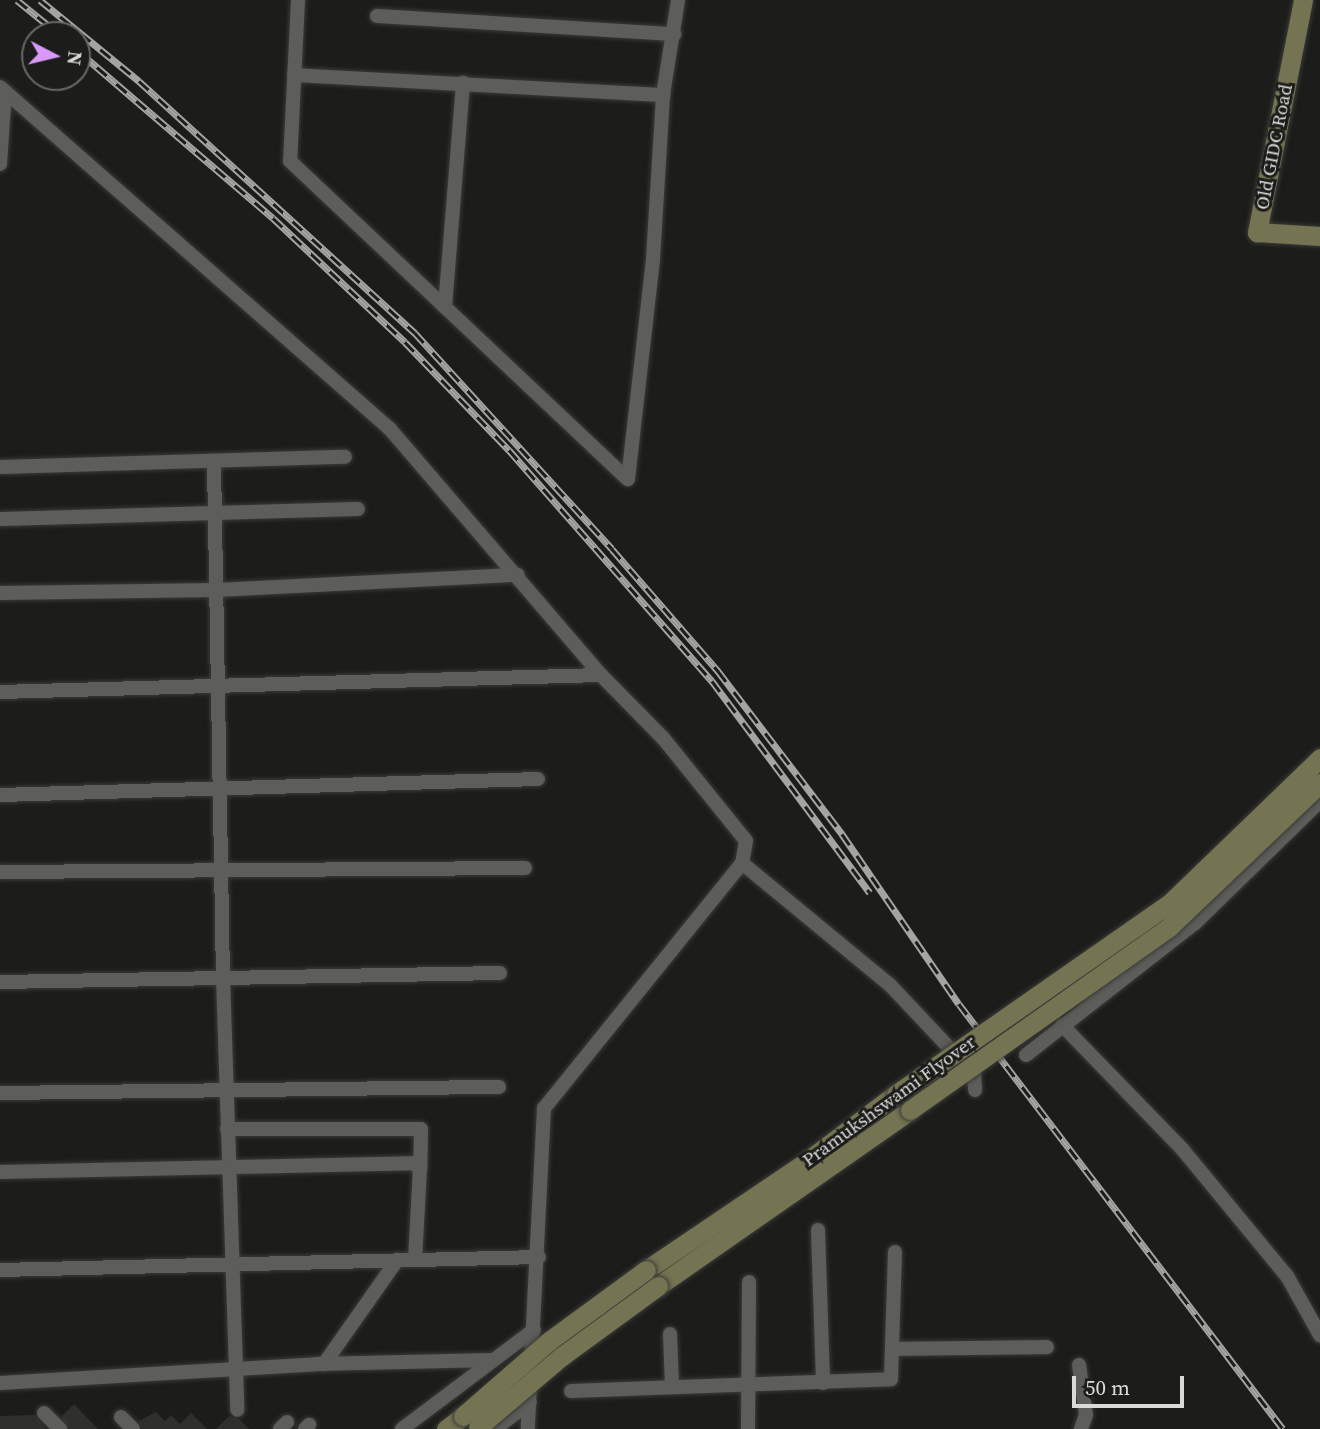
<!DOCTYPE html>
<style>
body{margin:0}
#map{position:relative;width:1320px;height:1429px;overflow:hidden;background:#1c1d1a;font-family:"Source Serif 4",serif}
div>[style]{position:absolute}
.building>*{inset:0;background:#2f302c}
.roads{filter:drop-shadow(0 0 2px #3a3a38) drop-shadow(0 0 2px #3a3a38)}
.street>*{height:14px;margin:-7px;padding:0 7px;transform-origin:7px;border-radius:7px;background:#5d5d5a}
.secondary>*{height:19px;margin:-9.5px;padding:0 9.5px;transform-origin:9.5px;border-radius:9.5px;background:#747352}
.rail>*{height:7px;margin-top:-3.5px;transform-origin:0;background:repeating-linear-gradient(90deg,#1c1d1a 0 13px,#a4a5a2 0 26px);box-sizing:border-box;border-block:2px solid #a4a5a2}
.bridges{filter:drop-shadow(0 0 2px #3a3a38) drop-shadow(0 0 2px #3a3a38)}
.secondary-bridge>*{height:19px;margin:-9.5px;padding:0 9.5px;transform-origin:9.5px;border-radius:9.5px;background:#747352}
span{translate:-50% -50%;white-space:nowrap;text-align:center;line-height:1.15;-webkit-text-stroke:6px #1c1d1a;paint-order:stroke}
.street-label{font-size:19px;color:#dadad8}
.north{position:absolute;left:21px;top:21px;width:70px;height:70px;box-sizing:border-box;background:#1c1d1a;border:2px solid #686966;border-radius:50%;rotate:97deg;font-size:19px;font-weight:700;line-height:28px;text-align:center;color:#dadad8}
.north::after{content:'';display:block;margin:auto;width:24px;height:32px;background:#d89af8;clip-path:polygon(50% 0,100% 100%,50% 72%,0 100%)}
.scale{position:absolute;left:1072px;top:1376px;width:112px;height:32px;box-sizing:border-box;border:4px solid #dadad8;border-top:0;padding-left:9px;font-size:21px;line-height:24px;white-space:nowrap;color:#dadad8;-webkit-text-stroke:5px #1c1d1a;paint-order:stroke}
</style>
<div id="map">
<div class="building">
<div style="clip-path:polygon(74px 1404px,98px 1429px,69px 1429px,61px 1417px)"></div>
<div style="clip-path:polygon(156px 1412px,165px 1421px,171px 1415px,180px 1424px,191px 1413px,207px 1429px,142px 1429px,139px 1421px)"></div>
<div style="clip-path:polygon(35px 1415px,46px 1429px,0 1429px,0 1416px)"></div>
<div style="clip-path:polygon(229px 1416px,239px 1419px,249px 1429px,216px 1429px)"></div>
</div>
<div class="roads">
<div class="street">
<div style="left:298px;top:0;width:161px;rotate:92.8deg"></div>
<div style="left:290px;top:161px;width:464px;rotate:43.3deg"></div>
<div style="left:628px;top:479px;width:221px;rotate:-83.5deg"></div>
<div style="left:653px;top:259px;width:164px;rotate:-86.5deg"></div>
<div style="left:663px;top:95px;width:96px;rotate:-81deg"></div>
<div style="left:377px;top:16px;width:298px;rotate:3.5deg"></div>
<div style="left:294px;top:75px;width:370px;rotate:3.1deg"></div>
<div style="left:0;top:87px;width:519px;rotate:41.25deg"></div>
<div style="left:390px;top:429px;width:324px;rotate:49.4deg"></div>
<div style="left:601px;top:675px;width:88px;rotate:45.5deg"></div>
<div style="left:663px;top:738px;width:132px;rotate:51.1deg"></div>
<div style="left:746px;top:841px;width:22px;rotate:100deg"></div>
<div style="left:742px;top:863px;width:315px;rotate:128.9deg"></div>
<div style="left:544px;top:1108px;width:321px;rotate:92.9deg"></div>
<div style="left:0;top:164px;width:73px;rotate:-86.1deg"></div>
<div style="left:445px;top:307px;width:225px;rotate:-85.4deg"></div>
<div style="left:214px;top:463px;width:514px;rotate:89deg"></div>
<div style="left:223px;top:977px;width:433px;rotate:88.1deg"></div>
<div style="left:0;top:467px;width:345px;rotate:-1.7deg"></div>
<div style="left:0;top:519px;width:358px;rotate:-1.6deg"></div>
<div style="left:0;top:593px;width:217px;rotate:-0.8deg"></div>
<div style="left:217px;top:590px;width:301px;rotate:-2.9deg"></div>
<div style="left:0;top:692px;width:601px;rotate:-1.62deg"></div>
<div style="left:0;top:795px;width:538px;rotate:-1.7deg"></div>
<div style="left:742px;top:863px;width:192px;rotate:39.5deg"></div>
<div style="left:890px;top:985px;width:122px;rotate:46.7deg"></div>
<div style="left:974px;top:1074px;width:16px;rotate:86deg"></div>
<div style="left:0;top:872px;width:525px;rotate:-0.44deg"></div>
<div style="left:0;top:982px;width:500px;rotate:-1.03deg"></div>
<div style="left:1062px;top:1025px;width:174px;rotate:45.9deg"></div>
<div style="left:1183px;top:1150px;width:163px;rotate:50.5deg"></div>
<div style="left:1287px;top:1276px;width:68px;rotate:60.8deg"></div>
<div style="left:1026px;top:1055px;width:214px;rotate:-38deg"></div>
<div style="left:1195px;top:923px;width:175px;rotate:-44.3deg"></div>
<div style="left:0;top:1093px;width:499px;rotate:-0.7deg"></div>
<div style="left:227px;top:1129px;width:194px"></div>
<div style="left:421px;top:1129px;width:39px;rotate:91deg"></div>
<div style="left:0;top:1172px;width:413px;rotate:-1.2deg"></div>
<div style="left:413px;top:1163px;width:9px;rotate:36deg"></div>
<div style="left:420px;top:1168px;width:91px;rotate:93.1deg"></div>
<div style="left:818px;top:1230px;width:153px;rotate:88.1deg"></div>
<div style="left:0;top:1270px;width:539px;rotate:-1.38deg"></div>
<div style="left:670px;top:1334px;width:53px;rotate:87.8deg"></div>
<div style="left:893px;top:1349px;width:154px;rotate:-0.7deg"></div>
<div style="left:324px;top:1364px;width:127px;rotate:-54.9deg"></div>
<div style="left:1079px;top:1365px;width:50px;rotate:82deg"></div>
<div style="left:1086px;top:1415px;width:15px;rotate:110deg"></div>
<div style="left:0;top:1383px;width:317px;rotate:-3.4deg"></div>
<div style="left:316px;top:1364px;width:176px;rotate:-1.3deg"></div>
<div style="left:571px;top:1391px;width:320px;rotate:-2.1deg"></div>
<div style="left:891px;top:1379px;width:127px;rotate:-88.2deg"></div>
<div style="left:44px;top:1413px;width:23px;rotate:45deg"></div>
<div style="left:121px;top:1417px;width:17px;rotate:45deg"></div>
<div style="left:280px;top:1429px;width:10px;rotate:-45deg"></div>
<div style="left:305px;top:1429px;width:6px;rotate:-45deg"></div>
<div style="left:402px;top:1429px;width:165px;rotate:-36.9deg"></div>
<div style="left:495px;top:1429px;width:44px;rotate:-37.6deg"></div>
<div style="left:748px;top:1429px;width:147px;rotate:-89.6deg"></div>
</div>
<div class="secondary">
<div style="left:1303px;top:0;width:237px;rotate:101.2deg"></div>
<div style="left:1257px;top:232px;width:63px;rotate:3.6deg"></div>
<div style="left:646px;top:1270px;width:189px;rotate:-34deg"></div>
<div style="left:803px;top:1164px;width:116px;rotate:-37deg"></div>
<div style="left:658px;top:1286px;width:307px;rotate:-34.9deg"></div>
<div style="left:446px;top:1429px;width:21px;rotate:-37deg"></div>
</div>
</div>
<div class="rail">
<div style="left:17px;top:0;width:55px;rotate:39.1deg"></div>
<div style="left:40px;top:0;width:128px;rotate:39.3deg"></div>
<div style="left:139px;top:81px;width:374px;rotate:42.4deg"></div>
<div style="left:415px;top:333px;width:292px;rotate:47.6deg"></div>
<div style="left:612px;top:549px;width:162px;rotate:49deg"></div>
<div style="left:718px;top:671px;width:205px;rotate:52.7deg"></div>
<div style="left:842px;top:834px;width:206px;rotate:55.5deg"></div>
<div style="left:959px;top:1004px;width:534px;rotate:52.68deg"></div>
<div style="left:77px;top:50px;width:258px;rotate:40.6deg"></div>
<div style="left:273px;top:218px;width:181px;rotate:43.2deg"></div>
<div style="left:405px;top:342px;width:150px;rotate:46.1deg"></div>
<div style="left:509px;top:450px;width:308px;rotate:48.7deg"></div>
<div style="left:712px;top:681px;width:264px;rotate:53.3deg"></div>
</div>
<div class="bridges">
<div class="secondary-bridge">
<div style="left:896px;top:1094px;width:334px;rotate:-34.9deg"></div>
<div style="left:1170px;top:903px;width:209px;rotate:-44deg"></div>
<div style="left:910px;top:1110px;width:317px;rotate:-35.2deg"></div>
<div style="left:1169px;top:927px;width:209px;rotate:-43.6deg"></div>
<div style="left:463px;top:1416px;width:114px;rotate:-41.1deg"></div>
<div style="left:549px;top:1341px;width:120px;rotate:-36.2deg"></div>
<div style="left:478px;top:1427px;width:110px;rotate:-40.2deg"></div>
<div style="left:562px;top:1356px;width:119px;rotate:-36.1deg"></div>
</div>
</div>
<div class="street-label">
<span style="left:1274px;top:147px;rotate:-79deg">Old GIDC Road</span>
<span style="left:889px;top:1101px;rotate:-36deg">Pramukshswami Flyover</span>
</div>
<div class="north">N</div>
<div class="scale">50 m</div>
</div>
